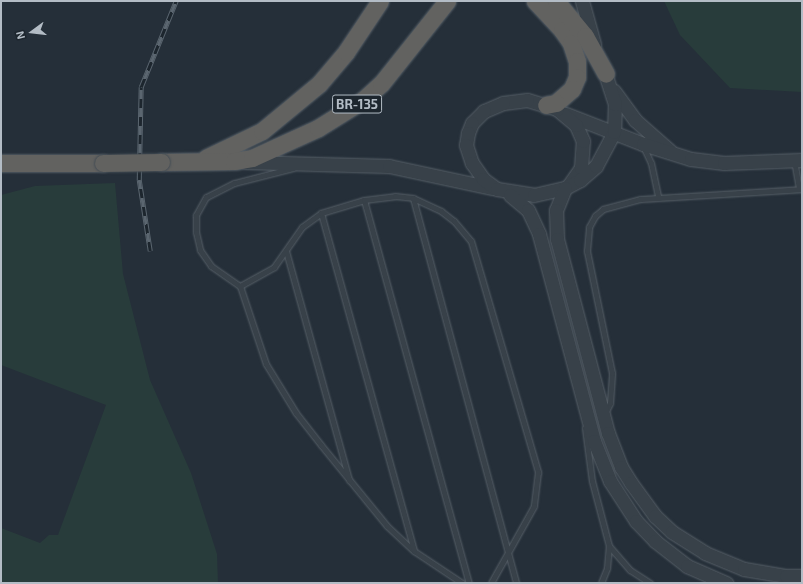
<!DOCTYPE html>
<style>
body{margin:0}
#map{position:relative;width:803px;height:584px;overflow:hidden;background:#252f39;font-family:"Exo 2",sans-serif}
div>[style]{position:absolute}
.green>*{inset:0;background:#283c3b}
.roads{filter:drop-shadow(0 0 1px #565f67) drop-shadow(0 0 1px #565f67)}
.service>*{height:5px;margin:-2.5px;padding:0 2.5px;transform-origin:2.5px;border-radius:2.5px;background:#384149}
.tertiary>*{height:13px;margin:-6.5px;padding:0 6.5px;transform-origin:6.5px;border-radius:6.5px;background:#384149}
.trunk>*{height:17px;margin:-8.5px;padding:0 8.5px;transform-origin:8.5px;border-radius:8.5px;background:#626260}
.rail>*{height:4.5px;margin-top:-2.25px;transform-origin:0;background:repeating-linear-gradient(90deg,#1d262e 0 9px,#5b6670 0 18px);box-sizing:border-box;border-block:1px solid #5b6670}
.bridges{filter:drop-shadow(0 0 1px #434c54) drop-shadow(0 0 1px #434c54)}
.trunk-bridge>*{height:17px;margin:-8.5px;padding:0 8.5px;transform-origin:8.5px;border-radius:8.5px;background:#626260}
span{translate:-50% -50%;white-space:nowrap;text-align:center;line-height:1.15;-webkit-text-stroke:3px #1d262e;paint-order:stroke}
.shield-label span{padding:1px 3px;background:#1d262e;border:1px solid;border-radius:3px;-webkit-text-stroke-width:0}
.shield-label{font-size:13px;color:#b3bcc5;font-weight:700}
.frame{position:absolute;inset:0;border:2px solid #b3bcc5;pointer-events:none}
.north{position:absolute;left:12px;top:12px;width:40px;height:40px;-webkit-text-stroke:3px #1d262e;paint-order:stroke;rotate:255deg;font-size:11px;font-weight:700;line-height:16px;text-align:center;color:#b3bcc5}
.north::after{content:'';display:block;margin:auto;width:14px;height:18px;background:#b3bcc5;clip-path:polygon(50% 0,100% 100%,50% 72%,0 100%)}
</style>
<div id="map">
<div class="green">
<div style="clip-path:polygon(664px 1px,802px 1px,802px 92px,730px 88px,680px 35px)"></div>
<div style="clip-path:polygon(115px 183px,123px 274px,150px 380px,191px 473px,217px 554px,218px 583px,1px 583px,1px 528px,40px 543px,49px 535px,58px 535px,106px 405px,1px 365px,1px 195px,35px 186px)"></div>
</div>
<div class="roads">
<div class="service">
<div style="left:643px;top:146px;width:19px;rotate:65deg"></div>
<div style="left:651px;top:163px;width:35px;rotate:78deg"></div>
<div style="left:794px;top:160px;width:29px;rotate:80deg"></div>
<div style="left:293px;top:168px;width:61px;rotate:165.7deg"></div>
<div style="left:234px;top:183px;width:31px;rotate:153deg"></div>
<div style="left:206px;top:197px;width:21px;rotate:119deg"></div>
<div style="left:196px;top:215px;width:17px;rotate:90deg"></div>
<div style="left:196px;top:232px;width:18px;rotate:77deg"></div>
<div style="left:200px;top:250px;width:19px;rotate:55deg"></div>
<div style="left:211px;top:266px;width:35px;rotate:35deg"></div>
<div style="left:240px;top:286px;width:82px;rotate:71.6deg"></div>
<div style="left:266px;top:364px;width:57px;rotate:58.5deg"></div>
<div style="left:296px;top:413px;width:41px;rotate:52deg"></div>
<div style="left:321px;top:445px;width:104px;rotate:50.8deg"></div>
<div style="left:387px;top:526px;width:37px;rotate:43deg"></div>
<div style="left:414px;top:551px;width:58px;rotate:33.7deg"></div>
<div style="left:413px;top:198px;width:399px;rotate:75deg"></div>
<div style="left:364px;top:200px;width:397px;rotate:74.7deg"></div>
<div style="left:321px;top:213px;width:350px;rotate:74.6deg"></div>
<div style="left:286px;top:251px;width:238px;rotate:74.6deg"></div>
<div style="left:240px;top:286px;width:39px;rotate:-29deg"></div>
<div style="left:274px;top:267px;width:49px;rotate:-55deg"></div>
<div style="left:302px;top:227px;width:24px;rotate:-36deg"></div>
<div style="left:321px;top:213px;width:45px;rotate:-16.8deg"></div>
<div style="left:364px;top:200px;width:31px;rotate:-7deg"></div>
<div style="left:395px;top:196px;width:18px;rotate:6deg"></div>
<div style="left:413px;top:198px;width:31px;rotate:25deg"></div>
<div style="left:441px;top:211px;width:16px;rotate:38deg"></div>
<div style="left:454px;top:221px;width:26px;rotate:50deg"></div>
<div style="left:471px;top:241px;width:241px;rotate:73.8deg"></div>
<div style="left:538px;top:472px;width:34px;rotate:97deg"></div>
<div style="left:534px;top:506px;width:88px;rotate:119.2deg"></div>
<div style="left:605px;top:413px;width:11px;rotate:-63deg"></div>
<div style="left:610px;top:403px;width:30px;rotate:-86deg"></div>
<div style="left:612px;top:373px;width:125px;rotate:-101.6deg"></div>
<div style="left:587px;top:251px;width:24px;rotate:-85deg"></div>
<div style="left:589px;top:227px;width:13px;rotate:-61deg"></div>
<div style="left:595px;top:216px;width:11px;rotate:-41deg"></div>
<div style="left:603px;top:209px;width:38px;rotate:-15deg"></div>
<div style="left:640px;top:199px;width:162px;rotate:-3.5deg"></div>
<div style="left:585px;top:428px;width:53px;rotate:82.5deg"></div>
<div style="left:592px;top:481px;width:67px;rotate:75.3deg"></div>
<div style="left:609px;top:546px;width:32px;rotate:49deg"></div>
<div style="left:630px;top:570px;width:24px;rotate:33deg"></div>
<div style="left:601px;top:583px;width:16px;rotate:-68deg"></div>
<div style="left:607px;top:568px;width:22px;rotate:-85deg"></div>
</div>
<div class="tertiary">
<div style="left:582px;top:1px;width:45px;rotate:74.4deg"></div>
<div style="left:614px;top:91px;width:36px;rotate:54deg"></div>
<div style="left:635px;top:120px;width:47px;rotate:41.5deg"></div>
<div style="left:566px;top:114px;width:83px;rotate:21.3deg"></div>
<div style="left:643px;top:144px;width:50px;rotate:17.4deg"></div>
<div style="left:691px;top:159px;width:33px;rotate:7deg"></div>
<div style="left:724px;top:163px;width:78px;rotate:-2.2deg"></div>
<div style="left:246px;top:162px;width:143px;rotate:1.6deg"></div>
<div style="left:389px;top:166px;width:105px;rotate:12.1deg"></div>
<div style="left:569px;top:185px;width:21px;rotate:-55deg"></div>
<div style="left:581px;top:168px;width:27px;rotate:-86deg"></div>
<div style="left:583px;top:141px;width:17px;rotate:-114deg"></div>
<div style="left:576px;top:125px;width:25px;rotate:-140deg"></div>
<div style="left:557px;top:109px;width:31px;rotate:-163deg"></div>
<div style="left:527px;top:100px;width:24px;rotate:173deg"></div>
<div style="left:503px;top:103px;width:21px;rotate:157deg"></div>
<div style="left:484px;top:111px;width:17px;rotate:135deg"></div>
<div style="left:472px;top:123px;width:11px;rotate:112deg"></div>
<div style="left:468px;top:133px;width:12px;rotate:99deg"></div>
<div style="left:466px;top:145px;width:19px;rotate:72deg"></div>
<div style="left:472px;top:163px;width:19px;rotate:55deg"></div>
<div style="left:483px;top:179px;width:17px;rotate:36deg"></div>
<div style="left:497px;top:189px;width:37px;rotate:9deg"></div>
<div style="left:534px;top:195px;width:32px;rotate:-13deg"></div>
<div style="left:565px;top:188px;width:17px;rotate:-28deg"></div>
<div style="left:580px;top:180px;width:21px;rotate:-41deg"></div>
<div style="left:596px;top:166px;width:38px;rotate:-62deg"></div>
<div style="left:614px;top:132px;width:28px;rotate:-88deg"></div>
<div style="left:615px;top:104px;width:40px;rotate:-108deg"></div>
<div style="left:565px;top:188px;width:24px;rotate:112deg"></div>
<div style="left:556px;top:210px;width:29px;rotate:88deg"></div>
<div style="left:557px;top:239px;width:201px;rotate:75.3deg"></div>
<div style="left:608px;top:433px;width:36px;rotate:69deg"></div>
<div style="left:621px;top:467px;width:19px;rotate:58deg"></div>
<div style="left:631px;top:483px;width:41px;rotate:54deg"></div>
<div style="left:655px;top:516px;width:23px;rotate:43deg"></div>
<div style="left:672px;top:532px;width:39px;rotate:32deg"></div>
<div style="left:705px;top:553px;width:42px;rotate:22.3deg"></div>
<div style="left:744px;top:569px;width:43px;rotate:9.5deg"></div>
<div style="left:786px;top:576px;width:16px"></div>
<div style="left:510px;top:195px;width:23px;rotate:40deg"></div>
<div style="left:528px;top:210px;width:26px;rotate:65deg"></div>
<div style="left:539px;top:234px;width:214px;rotate:75.1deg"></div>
<div style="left:594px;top:441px;width:43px;rotate:68.2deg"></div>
<div style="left:610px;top:481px;width:48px;rotate:57deg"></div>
<div style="left:636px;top:521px;width:28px;rotate:46deg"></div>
<div style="left:655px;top:541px;width:41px;rotate:38deg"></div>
<div style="left:687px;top:566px;width:43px;rotate:23.6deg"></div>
</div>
<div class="trunk">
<div style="left:535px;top:1px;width:40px;rotate:47deg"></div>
<div style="left:562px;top:30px;width:16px;rotate:55deg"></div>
<div style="left:571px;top:43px;width:19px;rotate:72deg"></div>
<div style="left:577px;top:61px;width:16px;rotate:90deg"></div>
<div style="left:577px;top:77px;width:13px;rotate:113deg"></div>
<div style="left:572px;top:89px;width:21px;rotate:139deg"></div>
<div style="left:556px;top:103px;width:10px;rotate:169deg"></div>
<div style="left:556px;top:1px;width:45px;rotate:50.4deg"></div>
<div style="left:585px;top:36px;width:43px;rotate:61.1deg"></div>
<div style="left:206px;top:158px;width:62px;rotate:-25.7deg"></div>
<div style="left:262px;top:131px;width:74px;rotate:-39.5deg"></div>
<div style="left:319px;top:84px;width:42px;rotate:-49.8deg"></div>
<div style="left:346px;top:52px;width:61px;rotate:-56.3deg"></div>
<div style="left:161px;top:162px;width:73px;rotate:-0.8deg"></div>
<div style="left:234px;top:161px;width:18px;rotate:-9deg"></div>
<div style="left:252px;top:158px;width:72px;rotate:-24.4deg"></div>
<div style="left:318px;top:128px;width:53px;rotate:-31.9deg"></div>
<div style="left:363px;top:100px;width:24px;rotate:-42deg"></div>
<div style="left:381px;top:84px;width:106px;rotate:-51.5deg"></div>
<div style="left:1px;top:163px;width:102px"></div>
</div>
</div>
<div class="rail">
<div style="left:150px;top:251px;width:72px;rotate:-98.8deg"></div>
<div style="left:139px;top:180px;width:93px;rotate:-88.8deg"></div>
<div style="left:141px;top:87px;width:93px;rotate:-67.9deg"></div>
</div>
<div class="bridges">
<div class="trunk-bridge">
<div style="left:103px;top:163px;width:58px;rotate:-1deg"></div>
</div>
</div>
<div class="shield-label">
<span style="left:357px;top:104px">BR-135</span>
</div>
<div class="frame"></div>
<div class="north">N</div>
</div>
